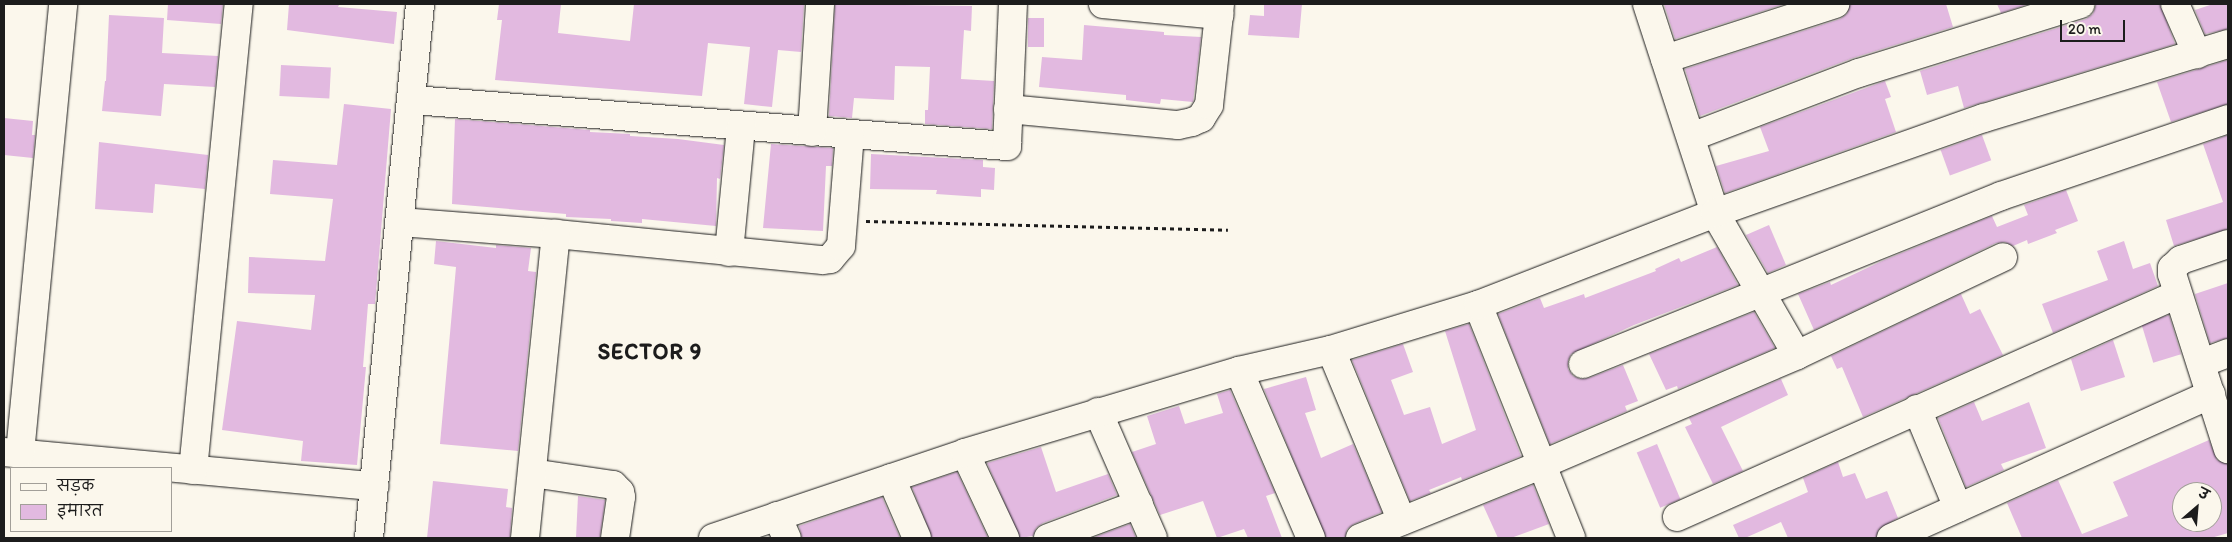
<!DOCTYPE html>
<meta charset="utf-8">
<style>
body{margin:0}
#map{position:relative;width:2232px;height:542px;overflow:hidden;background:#fbf7ec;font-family:Itim,"Playpen Sans Deva",sans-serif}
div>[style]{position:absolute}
.building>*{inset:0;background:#e2b9e0;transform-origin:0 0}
.path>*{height:3px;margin-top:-1.5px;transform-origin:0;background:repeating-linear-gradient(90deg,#1c1c1c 0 4px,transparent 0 8px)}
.roads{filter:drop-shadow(0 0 1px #1c1c1c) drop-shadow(0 0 1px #1c1c1c)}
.minor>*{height:28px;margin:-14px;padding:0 14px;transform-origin:14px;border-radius:14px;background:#fbf7ec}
span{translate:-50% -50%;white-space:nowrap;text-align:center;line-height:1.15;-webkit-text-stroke:4px #fbf7ec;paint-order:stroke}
.district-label{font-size:22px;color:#1c1c1c;font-weight:700;letter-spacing:1px}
.frame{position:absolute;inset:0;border:5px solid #1c1c1c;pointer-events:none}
.legend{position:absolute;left:10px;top:467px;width:162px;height:65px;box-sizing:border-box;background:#fbf7ec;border:1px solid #a29f99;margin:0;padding:6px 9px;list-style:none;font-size:15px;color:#1c1c1c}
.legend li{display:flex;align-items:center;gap:10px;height:25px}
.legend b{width:25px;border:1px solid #a29f99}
.north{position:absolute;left:2172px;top:482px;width:50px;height:50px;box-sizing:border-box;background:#fbf7ec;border:1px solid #a29f99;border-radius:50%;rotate:27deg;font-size:14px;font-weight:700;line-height:20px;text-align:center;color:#1c1c1c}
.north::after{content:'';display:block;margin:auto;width:18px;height:22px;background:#1c1c1c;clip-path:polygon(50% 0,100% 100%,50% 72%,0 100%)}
.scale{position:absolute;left:2060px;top:20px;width:65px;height:22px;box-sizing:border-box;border:2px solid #1c1c1c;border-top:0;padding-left:6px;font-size:15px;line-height:18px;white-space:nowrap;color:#1c1c1c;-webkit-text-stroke:4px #fbf7ec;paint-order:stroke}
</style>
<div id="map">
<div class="building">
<div style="clip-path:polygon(168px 4px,223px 4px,221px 24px,167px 20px)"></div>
<div style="clip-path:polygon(289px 4px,330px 4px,339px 5px,338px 7px,397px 12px,394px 44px,287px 30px)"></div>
<div style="clip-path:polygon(499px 4px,561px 4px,558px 33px,630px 41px,634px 4px,804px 4px,801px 52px,778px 50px,772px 107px,744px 104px,750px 47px,708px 43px,702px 96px,495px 80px,502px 20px,497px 20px)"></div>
<div style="clip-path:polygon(835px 4px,972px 6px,971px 31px,964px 30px,961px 79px,994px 81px,992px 129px,925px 124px,925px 110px,928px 110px,930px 67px,895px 66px,894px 100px,854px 98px,852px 118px,829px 116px)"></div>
<div style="clip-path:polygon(1264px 4px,1302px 4px,1299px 38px,1248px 35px,1250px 15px,1264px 16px)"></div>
<div style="clip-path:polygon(1664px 4px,1785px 4px,1675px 39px)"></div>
<div style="clip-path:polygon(1850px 4px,1946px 4px,1953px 27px,1853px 58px,1700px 116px,1685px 69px,1840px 19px,1847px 14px)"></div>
<div style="clip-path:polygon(1997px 4px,2029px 4px,2001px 13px)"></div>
<div style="clip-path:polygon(2096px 4px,2160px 4px,2175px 44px,1964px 108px,1958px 86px,1927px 95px,1920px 71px,2086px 19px,2093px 14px)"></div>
<div style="clip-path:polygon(2213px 4px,2228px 4px,2228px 29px,2205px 34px,2195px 10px)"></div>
<div style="clip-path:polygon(109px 15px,164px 18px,162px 53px,218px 56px,215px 87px,164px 84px,161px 116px,102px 111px,105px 81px,106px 81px)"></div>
<div style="left:1028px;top:18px;width:16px;height:29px"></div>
<div style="clip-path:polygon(1084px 25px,1164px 32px,1164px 35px,1201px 37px,1193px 102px,1161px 99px,1160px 104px,1126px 100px,1126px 95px,1039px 87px,1042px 57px,1082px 60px)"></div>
<div style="clip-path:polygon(2228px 60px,2228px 104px,2171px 122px,2157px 82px)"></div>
<div style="left:281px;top:65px;width:50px;height:31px;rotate:3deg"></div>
<div style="clip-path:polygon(1885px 81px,1891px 97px,1885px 99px,1896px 132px,1725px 193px,1716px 166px,1769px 151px,1760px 127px)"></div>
<div style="clip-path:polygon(344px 104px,391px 109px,375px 304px,368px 304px,363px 367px,366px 367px,357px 465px,301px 461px,303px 441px,222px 430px,237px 321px,311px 330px,315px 295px,248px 293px,249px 257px,325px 261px,333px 199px,270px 194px,273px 160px,337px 165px)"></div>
<div style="clip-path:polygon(4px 118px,33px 121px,32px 135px,35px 135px,33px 158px,4px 155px)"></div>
<div style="clip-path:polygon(455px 119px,590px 130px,590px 132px,630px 134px,630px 136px,678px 139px,724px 145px,720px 179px,717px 178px,716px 226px,642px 219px,642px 223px,611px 221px,611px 219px,566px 217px,566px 214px,452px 204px)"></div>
<div style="left:1982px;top:135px;width:27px;height:44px;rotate:70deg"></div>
<div style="clip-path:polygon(2228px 135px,2228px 229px,2174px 246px,2166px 220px,2223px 202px,2203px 144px)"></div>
<div style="clip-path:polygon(99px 142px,208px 155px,205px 189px,155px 184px,153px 213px,95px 209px)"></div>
<div style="clip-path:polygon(771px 144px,833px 148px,832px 166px,826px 166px,823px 231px,763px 228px)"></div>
<div style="clip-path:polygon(871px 154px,983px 160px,983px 167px,995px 168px,994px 190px,981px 189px,981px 197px,936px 194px,937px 190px,870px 189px)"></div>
<div style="clip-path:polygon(2066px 190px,2078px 221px,2055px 230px,2057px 233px,2028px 244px,2027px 240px,2013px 246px,2005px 242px,1996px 243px,1814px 330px,1798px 294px,1830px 282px,1831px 285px,1882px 261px,1992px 216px,1997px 227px,2028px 215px,2024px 205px)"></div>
<div style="clip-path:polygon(1769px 225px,1786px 265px,1768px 273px,1746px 235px)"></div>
<div style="clip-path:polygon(436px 241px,496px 248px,496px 245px,531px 248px,528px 271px,536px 272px,518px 451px,440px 444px,456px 267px,434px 264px)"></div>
<div style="clip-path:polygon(2124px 241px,2133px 269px,2150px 263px,2158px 286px,2053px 333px,2042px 304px,2108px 280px,2097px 251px)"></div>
<div style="clip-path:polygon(1717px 247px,1738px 285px,1634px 325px,1571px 354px,1568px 361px,1568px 369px,1573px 376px,1580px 379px,1589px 378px,1623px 365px,1638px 401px,1625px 406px,1627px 411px,1550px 444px,1498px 314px,1540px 298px,1544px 308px,1584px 294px,1585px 298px,1656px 271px,1655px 269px,1679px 258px,1681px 262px)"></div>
<div style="clip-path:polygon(2228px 283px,2228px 338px,2210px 343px,2195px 294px)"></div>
<div style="clip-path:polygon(1961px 294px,1970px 314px,1980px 309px,2003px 355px,1863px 417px,1842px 367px,1837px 369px,1831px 356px)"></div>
<div style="clip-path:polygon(1754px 312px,1775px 348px,1678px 389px,1677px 386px,1666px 390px,1649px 354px)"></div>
<div style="left:2169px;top:315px;width:41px;height:29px;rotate:73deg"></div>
<div style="clip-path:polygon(1469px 324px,1521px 456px,1462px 480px,1461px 477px,1429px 490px,1431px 493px,1410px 501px,1352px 360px,1403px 344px,1413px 372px,1391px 380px,1404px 415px,1430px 407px,1442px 444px,1476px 430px,1445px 331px)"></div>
<div style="clip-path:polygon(2113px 340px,2125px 377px,2081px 391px,2071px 359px)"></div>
<div style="clip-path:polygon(1306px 377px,1316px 410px,1305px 413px,1321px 458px,1353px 444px,1382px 512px,1354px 524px,1347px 529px,1345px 538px,1326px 538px,1264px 389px)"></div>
<div style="clip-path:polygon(1781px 379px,1788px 395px,1721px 427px,1743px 471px,1713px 484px,1685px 427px,1692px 424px,1689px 418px)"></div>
<div style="clip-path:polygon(1230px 390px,1275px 493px,1266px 496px,1282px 538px,1248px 538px,1244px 529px,1217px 538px,1203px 501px,1160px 515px,1132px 452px,1156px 444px,1147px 416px,1179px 406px,1185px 424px,1223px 413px,1217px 394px)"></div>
<div style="clip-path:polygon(1974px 402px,1982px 421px,2029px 402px,2046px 448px,2001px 464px,2004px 470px,1966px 487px,1938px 418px)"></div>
<div style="clip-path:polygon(evenodd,2209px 440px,2217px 460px,2228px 464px,2228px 533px,2211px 538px,2022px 538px,2007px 503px,2058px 480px,2082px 534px,2128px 516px,2113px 482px,2209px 440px,2182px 492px,2212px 492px,2212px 522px,2182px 522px,2182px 492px)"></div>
<div style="left:1657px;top:444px;width:60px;height:22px;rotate:67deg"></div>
<div style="clip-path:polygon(1041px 447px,1056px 492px,1108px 474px,1117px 495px,1043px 523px,1036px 528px,1033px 536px,1020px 538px,987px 463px)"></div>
<div style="clip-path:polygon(1838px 462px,1843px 477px,1855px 473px,1866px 499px,1887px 491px,1898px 518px,1879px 529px,1876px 538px,1788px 538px,1781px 522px,1745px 538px,1739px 538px,1733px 525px,1808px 492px,1803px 478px)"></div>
<div style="clip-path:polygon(957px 472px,988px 538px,932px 538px,912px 487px)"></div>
<div style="clip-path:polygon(433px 481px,508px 489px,506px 507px,512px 508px,510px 538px,427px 538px)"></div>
<div style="clip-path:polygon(1533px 485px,1549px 524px,1511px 538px,1498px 538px,1483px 505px)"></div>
<div style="clip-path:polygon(578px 496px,605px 500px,600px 538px,576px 538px)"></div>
<div style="clip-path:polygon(882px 497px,900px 538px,802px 538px,799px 526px)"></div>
<div style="clip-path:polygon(1130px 524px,1136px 538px,1092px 538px)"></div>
</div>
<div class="path">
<div style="left:866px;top:221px;width:362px;rotate:1.4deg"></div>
</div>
<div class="roads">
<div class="minor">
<div style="left:1103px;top:4px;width:117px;rotate:5.4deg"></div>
<div style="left:1219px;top:15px;width:11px;rotate:-85deg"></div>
<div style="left:1647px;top:4px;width:220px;rotate:72deg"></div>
<div style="left:1715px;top:213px;width:164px;rotate:60deg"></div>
<div style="left:2175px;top:4px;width:55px;rotate:66.3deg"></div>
<div style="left:1665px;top:59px;width:179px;rotate:-17.9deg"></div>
<div style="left:413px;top:100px;width:596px;rotate:4.43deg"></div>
<div style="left:1007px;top:146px;width:142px;rotate:-87.6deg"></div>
<div style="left:1008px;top:109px;width:171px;rotate:5.4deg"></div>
<div style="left:1178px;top:125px;width:14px;rotate:-12deg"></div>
<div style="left:1192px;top:122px;width:10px;rotate:-24deg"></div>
<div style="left:1201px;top:118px;width:15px;rotate:-58deg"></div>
<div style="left:1209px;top:105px;width:91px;rotate:-83.7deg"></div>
<div style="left:812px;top:132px;width:128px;rotate:-86.4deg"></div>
<div style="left:1691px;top:137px;width:180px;rotate:-20.9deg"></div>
<div style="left:1859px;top:73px;width:232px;rotate:-17.3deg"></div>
<div style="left:400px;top:222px;width:156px;rotate:4.4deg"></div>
<div style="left:556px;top:234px;width:268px;rotate:5.6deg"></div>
<div style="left:823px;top:260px;width:7px;rotate:-8deg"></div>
<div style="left:830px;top:259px;width:17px;rotate:-50deg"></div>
<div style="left:841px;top:246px;width:111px;rotate:-85.4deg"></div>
<div style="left:2228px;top:244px;width:50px;rotate:161.2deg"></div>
<div style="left:2181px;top:260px;width:12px;rotate:138deg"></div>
<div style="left:2172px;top:268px;width:6px;rotate:90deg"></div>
<div style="left:2172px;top:274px;width:184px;rotate:72.3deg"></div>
<div style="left:729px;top:252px;width:126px;rotate:-84.5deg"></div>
<div style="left:1478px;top:305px;width:251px;rotate:68.2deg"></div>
<div style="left:1331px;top:350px;width:185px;rotate:67.5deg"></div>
<div style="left:2202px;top:363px;width:28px;rotate:-21deg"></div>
<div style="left:1583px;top:364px;width:450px;rotate:-21.9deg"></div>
<div style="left:2001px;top:196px;width:240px;rotate:-18.7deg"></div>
<div style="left:1239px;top:371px;width:182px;rotate:66.7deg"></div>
<div style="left:1917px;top:409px;width:107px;rotate:67.5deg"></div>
<div style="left:1098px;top:412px;width:137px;rotate:66.4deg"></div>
<div style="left:4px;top:452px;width:372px;rotate:5.3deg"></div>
<div style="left:20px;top:453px;width:451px;rotate:-84.5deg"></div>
<div style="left:965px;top:453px;width:94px;rotate:64.8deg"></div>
<div style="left:193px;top:470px;width:468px;rotate:-84.4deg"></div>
<div style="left:532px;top:473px;width:82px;rotate:8.4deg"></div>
<div style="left:613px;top:485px;width:10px;rotate:45deg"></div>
<div style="left:620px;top:492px;width:5px;rotate:79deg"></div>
<div style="left:621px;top:497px;width:41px;rotate:98.3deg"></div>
<div style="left:891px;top:478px;width:65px;rotate:66.6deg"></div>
<div style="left:777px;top:516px;width:24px;rotate:66deg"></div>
<div style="left:1677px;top:517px;width:548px;rotate:-23.99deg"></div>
<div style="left:369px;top:538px;width:536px;rotate:-84.54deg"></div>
<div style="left:525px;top:538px;width:306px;rotate:-84.2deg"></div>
<div style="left:713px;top:538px;width:266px;rotate:-18.6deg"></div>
<div style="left:965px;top:453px;width:286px;rotate:-16.7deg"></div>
<div style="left:1239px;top:371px;width:94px;rotate:-12.9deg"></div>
<div style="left:1331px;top:350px;width:154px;rotate:-17deg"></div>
<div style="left:1478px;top:305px;width:254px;rotate:-21.2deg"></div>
<div style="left:1715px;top:213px;width:285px;rotate:-19.5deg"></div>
<div style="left:1984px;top:118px;width:255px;rotate:-16.9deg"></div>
<div style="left:1048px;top:538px;width:97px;rotate:-20.5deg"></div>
<div style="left:1360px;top:538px;width:197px;rotate:-22deg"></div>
<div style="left:1543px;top:464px;width:276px;rotate:-23.2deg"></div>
<div style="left:1797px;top:355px;width:228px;rotate:-25.4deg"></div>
<div style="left:1891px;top:538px;width:351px;rotate:-24.2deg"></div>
</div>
</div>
<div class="district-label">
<span style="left:650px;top:352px">SECTOR 9</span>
</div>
<div class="frame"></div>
<ul class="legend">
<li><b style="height:6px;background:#fbf7ec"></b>सड़क</li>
<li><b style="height:14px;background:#e2b9e0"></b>इमारत</li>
</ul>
<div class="north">उ</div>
<div class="scale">20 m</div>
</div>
